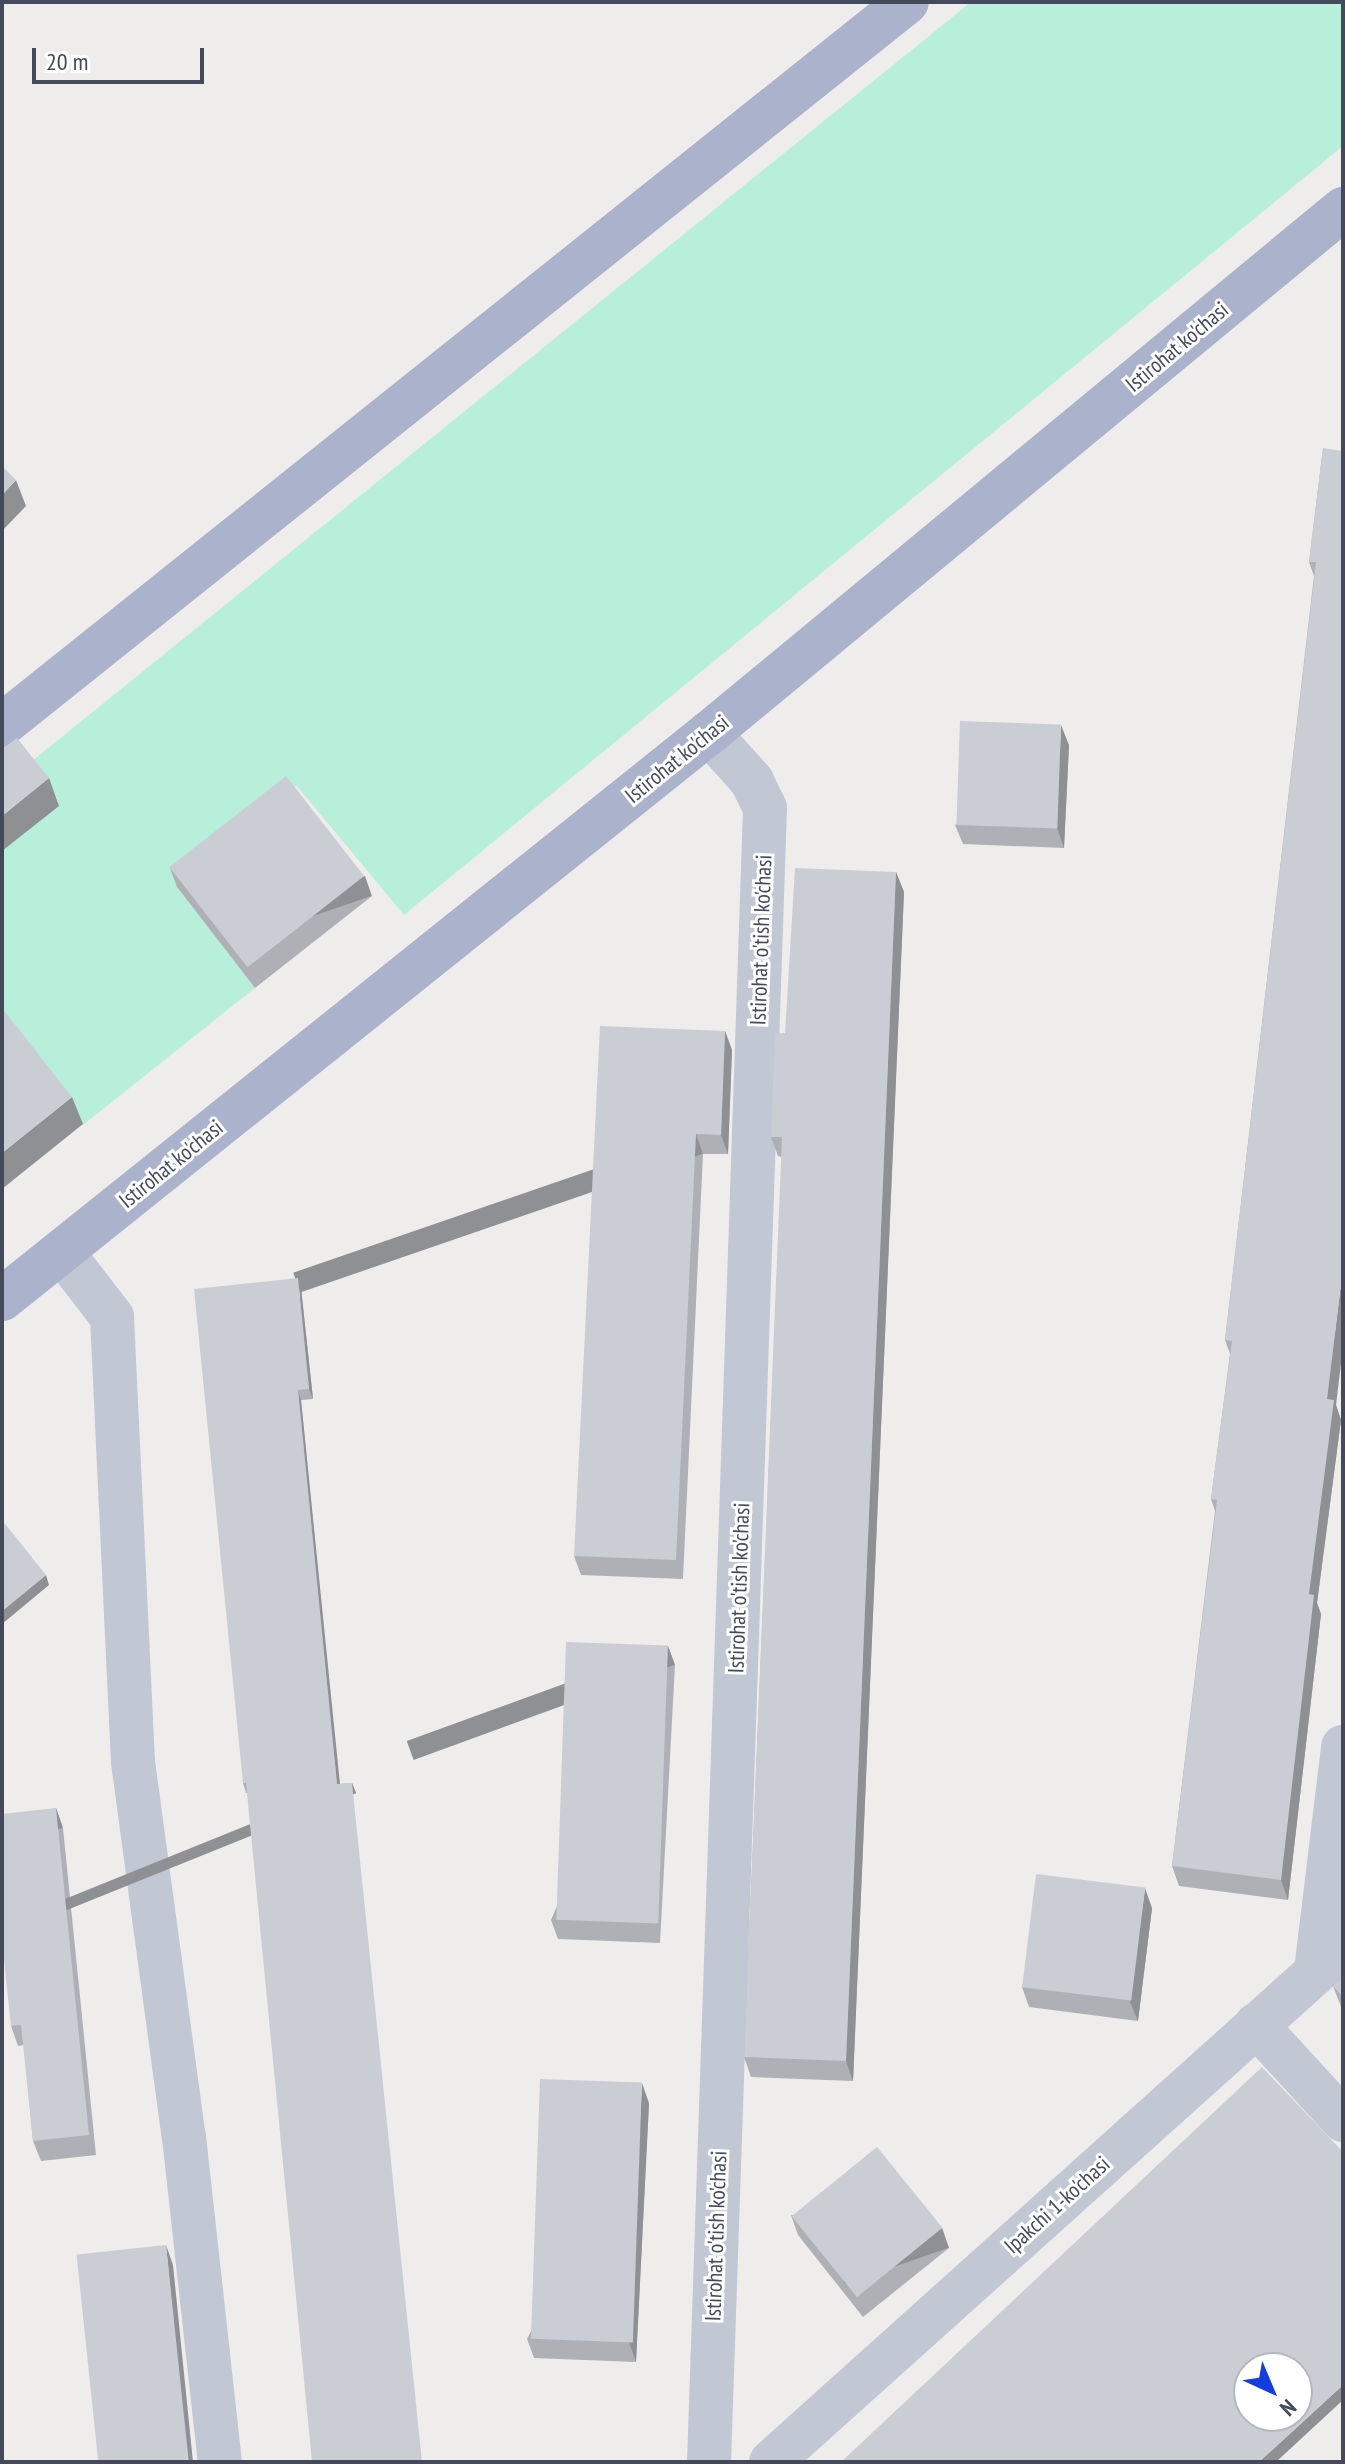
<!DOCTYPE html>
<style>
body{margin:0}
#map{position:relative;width:1345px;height:2464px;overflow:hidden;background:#efedec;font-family:"PT Sans Narrow",sans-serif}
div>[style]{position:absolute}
.green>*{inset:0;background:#b8efdb}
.minor>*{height:44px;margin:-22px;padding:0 22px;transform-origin:22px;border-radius:22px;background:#c2c7d4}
.major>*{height:44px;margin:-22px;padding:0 22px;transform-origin:22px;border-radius:22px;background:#abb3cc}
.wall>*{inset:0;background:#afb0b6}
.shaded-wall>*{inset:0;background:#8e9094;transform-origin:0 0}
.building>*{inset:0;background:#cbcdd4;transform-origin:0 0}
span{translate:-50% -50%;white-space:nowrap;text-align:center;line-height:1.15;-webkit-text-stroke:6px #fff;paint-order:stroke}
.street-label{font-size:22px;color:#444a5a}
.frame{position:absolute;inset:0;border:4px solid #444a5a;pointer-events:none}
.north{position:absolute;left:1233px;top:2352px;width:80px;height:80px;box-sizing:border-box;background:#fff;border:2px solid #b4b7bd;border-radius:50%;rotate:136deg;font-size:22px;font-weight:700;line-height:32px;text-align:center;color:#444a5a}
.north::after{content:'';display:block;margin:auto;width:28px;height:36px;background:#153cdf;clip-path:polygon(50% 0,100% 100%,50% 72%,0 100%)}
.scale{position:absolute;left:32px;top:48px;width:172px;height:36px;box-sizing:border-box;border:4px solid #444a5a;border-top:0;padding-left:10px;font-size:24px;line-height:28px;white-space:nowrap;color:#444a5a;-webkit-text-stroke:6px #fff;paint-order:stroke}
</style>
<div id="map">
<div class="green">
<div style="clip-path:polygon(971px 2px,1343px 2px,1343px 146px,404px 915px,296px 785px,293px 795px,177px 887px,255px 988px,83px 1125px,2px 1023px,2px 851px,27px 765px)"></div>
</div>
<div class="minor">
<div style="left:62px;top:1252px;width:82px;rotate:52.4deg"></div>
<div style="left:112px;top:1317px;width:445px;rotate:87.3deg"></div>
<div style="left:133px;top:1762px;width:378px;rotate:82.3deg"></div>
<div style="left:184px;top:2137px;width:327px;rotate:83.7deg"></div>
<div style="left:1316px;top:1971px;width:226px;rotate:-83.1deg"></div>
<div style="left:1256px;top:2025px;width:129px;rotate:47.5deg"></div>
<div style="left:709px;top:2462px;width:1655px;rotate:-88.06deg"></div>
<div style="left:765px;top:808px;width:30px;rotate:-116deg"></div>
<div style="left:752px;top:781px;width:64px;rotate:-131.9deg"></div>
<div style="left:771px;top:2462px;width:769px;rotate:-41.94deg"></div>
</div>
<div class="major">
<div style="left:2px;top:725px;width:1158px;rotate:-38.62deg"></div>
<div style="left:2px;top:1299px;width:906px;rotate:-38.68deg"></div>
<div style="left:709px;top:733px;width:823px;rotate:-39.57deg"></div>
</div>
<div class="wall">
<div style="clip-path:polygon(1323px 448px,1336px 1405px,1341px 1420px,1317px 1603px,1321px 1614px,1288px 1900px,1179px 1886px,1172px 1866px,1215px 1511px,1211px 1499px,1230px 1354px,1225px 1340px,1314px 576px,1309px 562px)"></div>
<div style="clip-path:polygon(1069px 745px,1064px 848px,963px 844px,955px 825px)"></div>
<div style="clip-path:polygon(170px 868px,372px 896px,255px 988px,177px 887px)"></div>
<div style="clip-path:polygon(896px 872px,904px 892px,853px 2081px,751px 2077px,744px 2057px,782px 1157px,778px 1156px,771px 1137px,785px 1033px)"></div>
<div style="clip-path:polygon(725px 1031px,732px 1050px,728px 1154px,703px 1154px,683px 1579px,581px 1575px,574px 1556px)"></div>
<div style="clip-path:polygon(301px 1288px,313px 1399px,301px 1400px,339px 1784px,352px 1783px,356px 1793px,246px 1793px,243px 1783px)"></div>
<div style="clip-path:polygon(668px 1646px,675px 1665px,660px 1943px,558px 1939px,551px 1920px)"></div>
<div style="clip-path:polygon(56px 1808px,63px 1828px,96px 2155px,41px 2161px,33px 2141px,24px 2045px,18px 2046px,11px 2026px)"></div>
<div style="clip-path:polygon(1152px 1908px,1138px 2021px,1029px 2007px,1022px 1987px)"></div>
<div style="clip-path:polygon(1343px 1977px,1343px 2012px,1333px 1986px)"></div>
<div style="clip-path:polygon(649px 2103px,636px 2362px,534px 2358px,527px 2339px)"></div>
<div style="clip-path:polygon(791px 2215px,942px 2228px,949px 2248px,863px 2317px,798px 2235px)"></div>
</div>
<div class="shaded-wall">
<div style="clip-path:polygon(16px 480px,26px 506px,2px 531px,2px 495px)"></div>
<div style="clip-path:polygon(1061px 725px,1069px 745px,1064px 848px,1057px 828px)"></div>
<div style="clip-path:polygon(49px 778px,59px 806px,2px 851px,2px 816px)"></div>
<div style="clip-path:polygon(896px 872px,904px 892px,853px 2081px,846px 2061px)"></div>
<div style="left:365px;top:876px;width:21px;height:150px;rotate:71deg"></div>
<div style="clip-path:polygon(725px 1031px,732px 1050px,728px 1154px,721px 1135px)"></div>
<div style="clip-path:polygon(72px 1097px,83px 1124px,2px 1189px,2px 1153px)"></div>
<div style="left:696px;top:1134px;width:21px;height:426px;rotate:71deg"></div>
<div style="clip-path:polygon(1343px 1267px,1343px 1347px,1336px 1405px,1341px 1420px,1317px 1603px,1321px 1614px,1288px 1900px,1281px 1880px,1327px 1399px)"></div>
<div style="clip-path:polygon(298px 1278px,301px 1288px,313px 1399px,309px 1389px)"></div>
<div style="clip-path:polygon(298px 1390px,301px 1400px,341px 1794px,337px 1784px)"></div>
<div style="clip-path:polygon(46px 1575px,49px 1585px,2px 1624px,2px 1611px)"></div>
<div style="left:668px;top:1646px;width:20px;height:278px;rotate:70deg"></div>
<div style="left:352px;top:1783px;width:11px;height:683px;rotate:68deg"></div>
<div style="left:56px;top:1808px;width:21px;height:329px;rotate:71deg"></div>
<div style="clip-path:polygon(1145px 1888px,1152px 1908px,1138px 2021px,1130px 2002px)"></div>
<div style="clip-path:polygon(642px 2083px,649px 2103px,636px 2362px,629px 2342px)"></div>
<div style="left:942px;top:2228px;width:21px;height:110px;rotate:71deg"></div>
<div style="clip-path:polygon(166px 2245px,173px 2265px,193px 2462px,187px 2462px)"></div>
<div style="clip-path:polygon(1343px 2385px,1343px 2400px,1276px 2462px,1259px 2462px)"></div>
</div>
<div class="building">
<div style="clip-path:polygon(1323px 448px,1343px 451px,1343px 1267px,1327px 1399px,1334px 1400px,1309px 1594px,1314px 1595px,1281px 1880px,1172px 1866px,1217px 1500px,1211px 1499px,1232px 1341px,1225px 1340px,1316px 562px,1309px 562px)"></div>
<div style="clip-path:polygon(2px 466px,16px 480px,2px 495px)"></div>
<div style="left:960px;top:721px;width:101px;height:104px;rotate:2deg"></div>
<div style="clip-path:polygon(17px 738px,49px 778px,2px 816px,2px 749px)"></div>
<div style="left:286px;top:776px;width:127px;height:148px;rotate:52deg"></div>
<div style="clip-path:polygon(795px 868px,896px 872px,846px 2061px,744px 2057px,782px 1137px,771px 1137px,775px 1033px,785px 1033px)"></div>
<div style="clip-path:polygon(2px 1008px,72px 1097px,2px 1153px)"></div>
<div style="clip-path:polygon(600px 1026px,725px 1031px,721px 1135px,696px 1134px,676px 1560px,574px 1556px)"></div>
<div style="clip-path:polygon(298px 1278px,309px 1389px,298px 1390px,337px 1784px,352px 1783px,422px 2462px,312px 2462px,246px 1783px,243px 1783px,194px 1289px)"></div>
<div style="clip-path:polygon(2px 1520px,46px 1575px,2px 1611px)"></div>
<div style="left:566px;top:1642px;width:102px;height:278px;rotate:2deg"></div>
<div style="clip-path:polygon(56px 1808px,89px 2135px,33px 2141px,21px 2025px,11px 2026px,2px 1941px,2px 1814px)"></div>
<div style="left:1036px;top:1874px;width:110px;height:114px;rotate:7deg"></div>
<div style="clip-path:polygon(1343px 1977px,1343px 1997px,1333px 1986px)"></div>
<div style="clip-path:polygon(evenodd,1262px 2067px,1343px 2152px,1343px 2385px,1259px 2462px,841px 2462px,1262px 2067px,1249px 2368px,1297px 2368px,1297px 2416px,1249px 2416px,1249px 2368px)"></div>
<div style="left:540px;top:2079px;width:102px;height:260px;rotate:2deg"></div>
<div style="left:877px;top:2147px;width:104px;height:110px;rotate:51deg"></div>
<div style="left:166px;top:2245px;width:218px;height:90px;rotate:84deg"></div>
</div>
<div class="street-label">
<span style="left:1177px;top:347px;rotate:-40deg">Istirohat ko'chasi</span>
<span style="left:677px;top:759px;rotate:-39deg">Istirohat ko'chasi</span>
<span style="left:761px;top:940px;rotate:-88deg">Istirohat o'tish ko'chasi</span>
<span style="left:171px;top:1164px;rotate:-39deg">Istirohat ko'chasi</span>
<span style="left:739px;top:1588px;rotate:-88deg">Istirohat o'tish ko'chasi</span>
<span style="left:1057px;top:2205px;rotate:-42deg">Ipakchi 1-ko'chasi</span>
<span style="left:716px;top:2236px;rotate:-88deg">Istirohat o'tish ko'chasi</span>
</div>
<div class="frame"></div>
<div class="north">N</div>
<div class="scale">20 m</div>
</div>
